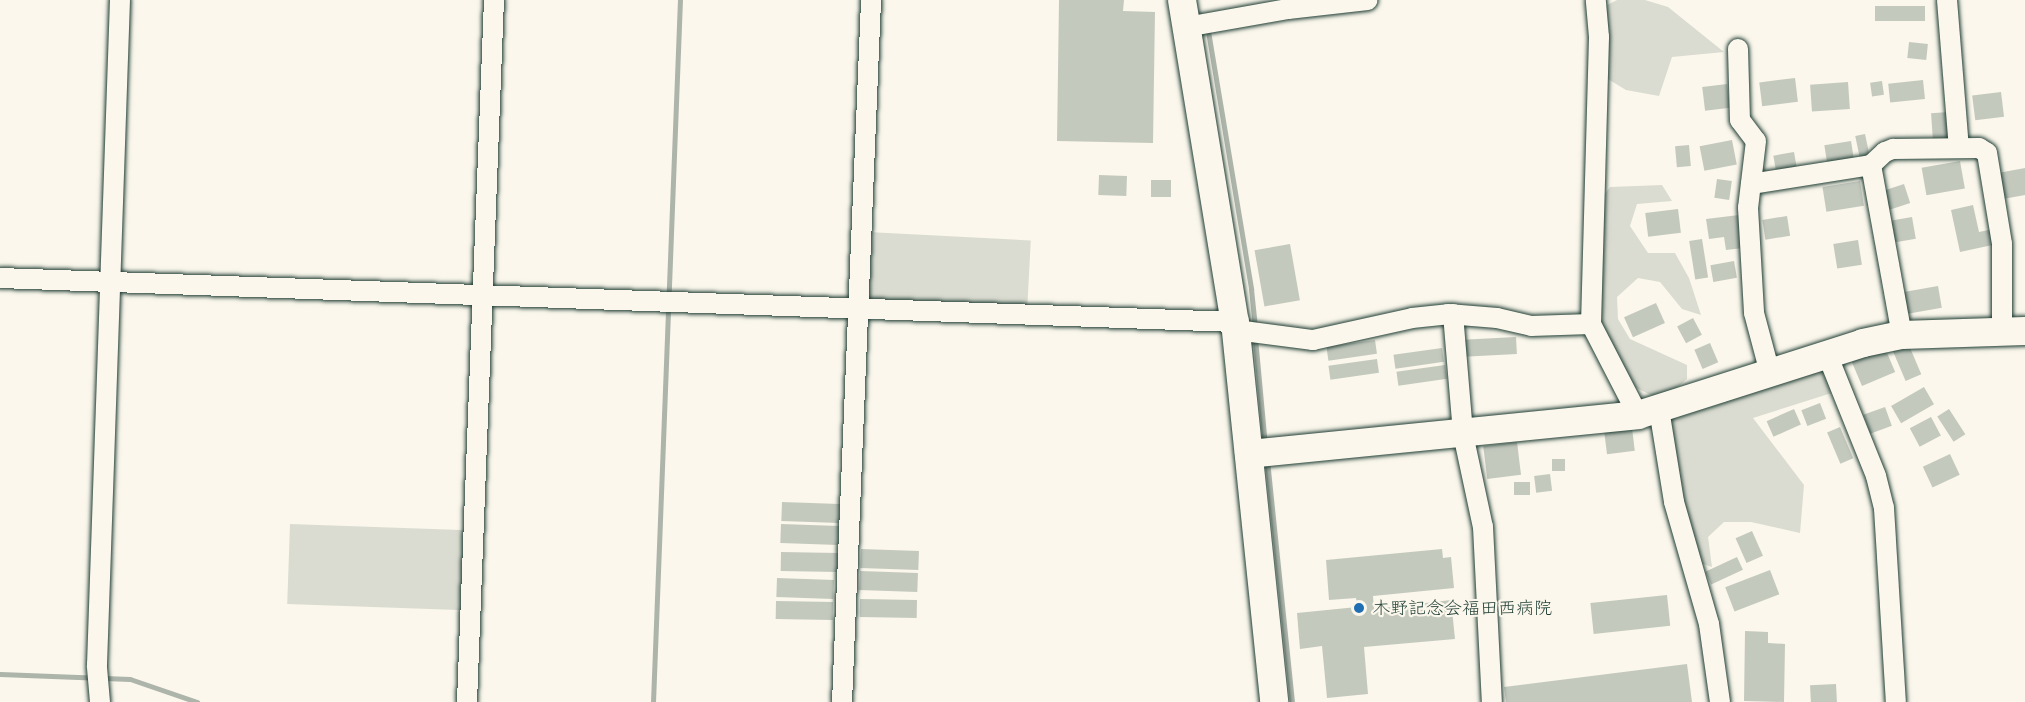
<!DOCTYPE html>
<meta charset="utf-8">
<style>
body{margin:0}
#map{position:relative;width:2025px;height:702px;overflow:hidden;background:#fbf7ec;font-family:"Patrick Hand","Klee One",sans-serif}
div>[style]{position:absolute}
.green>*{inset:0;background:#dbdcd1;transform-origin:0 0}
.stream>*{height:5px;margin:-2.5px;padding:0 2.5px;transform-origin:2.5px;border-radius:2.5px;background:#adb4aa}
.building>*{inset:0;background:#c4c9be;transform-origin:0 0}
.roads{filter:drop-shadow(0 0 2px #1f3d34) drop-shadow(0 0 2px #1f3d34)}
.street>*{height:20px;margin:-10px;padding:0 10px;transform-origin:10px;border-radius:10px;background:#fbf7ec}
.secondary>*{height:28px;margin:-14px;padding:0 14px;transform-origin:14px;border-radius:14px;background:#fbf7ec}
.dots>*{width:16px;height:16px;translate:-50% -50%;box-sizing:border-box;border:3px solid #fbf7ec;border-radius:50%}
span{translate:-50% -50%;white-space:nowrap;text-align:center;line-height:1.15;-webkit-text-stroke:4.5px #fbf7ec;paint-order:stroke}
.poi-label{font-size:18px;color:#1f3d34}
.left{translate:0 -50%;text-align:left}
</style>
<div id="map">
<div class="green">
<div style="clip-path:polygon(1617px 0,1645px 0,1668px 7px,1724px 52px,1672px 57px,1659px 96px,1626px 90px,1598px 73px,1597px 10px)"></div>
<div style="clip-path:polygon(1662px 185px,1672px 201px,1637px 204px,1630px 226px,1648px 253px,1675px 253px,1689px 278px,1701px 315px,1682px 309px,1660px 282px,1638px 278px,1617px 297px,1618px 319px,1630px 339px,1687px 365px,1687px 379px,1673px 391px,1653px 396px,1618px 379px,1591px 324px,1595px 208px,1610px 187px)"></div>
<div style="left:868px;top:232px;width:163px;height:70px;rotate:3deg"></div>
<div style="clip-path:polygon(1827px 354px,1841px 390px,1753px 418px,1804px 485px,1800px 533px,1751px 522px,1724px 522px,1708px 537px,1712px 567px,1691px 560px,1666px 406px)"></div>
<div style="left:290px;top:524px;width:178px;height:80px;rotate:2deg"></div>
</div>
<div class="stream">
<div style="left:1203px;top:29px;width:5px;rotate:22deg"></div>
<div style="left:1208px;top:31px;width:262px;rotate:80.5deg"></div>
<div style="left:1251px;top:289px;width:39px;rotate:84deg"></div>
<div style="left:1255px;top:338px;width:107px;rotate:84.7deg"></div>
<div style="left:1267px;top:460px;width:243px;rotate:84.1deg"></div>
<div style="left:0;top:674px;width:130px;rotate:2.2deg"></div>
<div style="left:130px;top:679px;width:71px;rotate:18.9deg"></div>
<div style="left:653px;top:702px;width:703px;rotate:-87.8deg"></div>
</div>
<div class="building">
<div style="clip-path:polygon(1059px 0,1124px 0,1123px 11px,1155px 12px,1153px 143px,1057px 141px)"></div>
<div style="left:1925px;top:6px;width:15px;height:50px;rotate:90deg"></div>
<div style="left:1909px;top:42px;width:19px;height:16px;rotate:6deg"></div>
<div style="left:1795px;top:78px;width:24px;height:36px;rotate:83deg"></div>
<div style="left:1923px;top:80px;width:19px;height:35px;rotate:84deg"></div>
<div style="left:1882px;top:81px;width:14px;height:12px;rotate:82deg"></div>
<div style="left:1848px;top:82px;width:27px;height:38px;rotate:86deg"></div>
<div style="left:1727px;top:84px;width:24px;height:25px;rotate:83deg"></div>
<div style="left:2001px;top:92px;width:25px;height:29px;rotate:83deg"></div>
<div style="left:1949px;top:112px;width:28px;height:18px;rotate:86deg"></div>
<div style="left:1865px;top:134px;width:25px;height:10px;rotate:78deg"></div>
<div style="left:1732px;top:140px;width:25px;height:33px;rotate:79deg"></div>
<div style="left:1851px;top:141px;width:18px;height:27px;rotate:81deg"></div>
<div style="left:1689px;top:145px;width:21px;height:14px;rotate:85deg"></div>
<div style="left:1794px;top:152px;width:17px;height:21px;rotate:80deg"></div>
<div style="left:1960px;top:161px;width:28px;height:39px;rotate:80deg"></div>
<div style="clip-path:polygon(2025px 168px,2025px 195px,2003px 199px,1998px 173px)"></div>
<div style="left:1099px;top:175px;width:28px;height:20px;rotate:2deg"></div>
<div style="left:1717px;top:179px;width:15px;height:19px;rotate:8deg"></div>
<div style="left:1151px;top:180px;width:20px;height:17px"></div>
<div style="left:1860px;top:181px;width:25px;height:38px;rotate:81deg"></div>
<div style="left:1904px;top:184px;width:20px;height:24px;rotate:72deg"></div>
<div style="clip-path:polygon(1973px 205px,1979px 232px,1993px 229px,1997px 244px,1960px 252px,1951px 210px)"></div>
<div style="left:1678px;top:209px;width:24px;height:33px;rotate:83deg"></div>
<div style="clip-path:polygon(1739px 215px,1743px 248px,1726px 250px,1724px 237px,1709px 239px,1706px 219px)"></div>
<div style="left:1787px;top:216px;width:20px;height:25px;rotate:81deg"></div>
<div style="left:1912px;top:217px;width:22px;height:22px;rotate:80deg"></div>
<div style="left:1702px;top:239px;width:39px;height:13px;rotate:81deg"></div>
<div style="left:1858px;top:240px;width:25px;height:25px;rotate:81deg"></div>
<div style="left:1290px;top:244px;width:57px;height:36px;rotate:80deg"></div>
<div style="left:1734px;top:261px;width:17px;height:24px;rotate:80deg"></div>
<div style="left:1938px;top:286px;width:22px;height:36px;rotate:80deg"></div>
<div style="left:1656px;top:303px;width:22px;height:35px;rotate:66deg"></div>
<div style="left:1693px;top:318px;width:19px;height:18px;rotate:62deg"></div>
<div style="left:1516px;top:337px;width:17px;height:53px;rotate:87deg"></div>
<div style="left:1375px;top:340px;width:14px;height:49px;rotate:82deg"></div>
<div style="left:1710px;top:343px;width:21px;height:17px;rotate:67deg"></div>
<div style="left:1908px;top:343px;width:34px;height:17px;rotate:67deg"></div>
<div style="left:1442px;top:348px;width:14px;height:49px;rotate:82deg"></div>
<div style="left:1885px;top:348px;width:26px;height:36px;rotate:67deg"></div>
<div style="left:1377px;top:359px;width:14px;height:49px;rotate:82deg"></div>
<div style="left:1445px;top:365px;width:14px;height:49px;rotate:82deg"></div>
<div style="left:1924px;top:387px;width:20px;height:38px;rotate:60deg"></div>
<div style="left:1820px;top:403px;width:17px;height:20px;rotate:69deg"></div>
<div style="left:1885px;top:407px;width:20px;height:23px;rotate:70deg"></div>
<div style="left:1794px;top:409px;width:17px;height:30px;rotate:66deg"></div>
<div style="left:1949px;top:409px;width:30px;height:14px;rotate:57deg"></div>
<div style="left:1931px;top:417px;width:21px;height:24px;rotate:62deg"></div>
<div style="left:1840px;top:427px;width:34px;height:14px;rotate:67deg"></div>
<div style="left:1632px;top:428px;width:23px;height:28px;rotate:83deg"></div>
<div style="left:1517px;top:442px;width:33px;height:34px;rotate:83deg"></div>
<div style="left:1950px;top:454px;width:23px;height:30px;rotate:65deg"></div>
<div style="left:1552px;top:459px;width:13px;height:12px"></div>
<div style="left:1550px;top:474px;width:17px;height:16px;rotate:83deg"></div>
<div style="left:1530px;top:482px;width:13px;height:16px;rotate:90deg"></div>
<div style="left:782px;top:502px;width:58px;height:19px;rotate:2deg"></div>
<div style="left:781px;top:524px;width:58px;height:19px;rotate:2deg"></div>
<div style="left:1752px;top:531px;width:27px;height:18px;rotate:66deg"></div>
<div style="left:861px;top:549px;width:58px;height:19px;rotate:2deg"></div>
<div style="clip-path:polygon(1442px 549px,1443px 558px,1451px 557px,1454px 588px,1373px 596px,1374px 609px,1451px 600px,1455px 639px,1364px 647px,1368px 694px,1327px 698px,1322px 646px,1300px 649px,1297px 613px,1357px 607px,1356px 598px,1329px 600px,1326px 560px)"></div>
<div style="left:781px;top:552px;width:57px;height:19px;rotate:1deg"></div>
<div style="left:1737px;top:557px;width:14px;height:35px;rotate:65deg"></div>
<div style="left:1770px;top:570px;width:26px;height:48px;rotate:69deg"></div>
<div style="left:860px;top:571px;width:58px;height:19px;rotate:2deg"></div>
<div style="left:777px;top:578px;width:57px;height:19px;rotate:2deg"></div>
<div style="left:1667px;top:595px;width:31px;height:77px;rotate:84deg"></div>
<div style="left:860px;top:599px;width:57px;height:18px;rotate:1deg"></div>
<div style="left:776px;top:601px;width:57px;height:18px;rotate:1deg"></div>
<div style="clip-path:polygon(1745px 631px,1768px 632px,1768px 643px,1785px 644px,1784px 702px,1744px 701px)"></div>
<div style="clip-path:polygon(1687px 664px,1692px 702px,1506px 702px,1504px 687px)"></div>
<div style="left:1836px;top:684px;width:18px;height:26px;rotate:87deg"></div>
</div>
<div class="roads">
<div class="street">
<div style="left:1947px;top:0;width:148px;rotate:85.4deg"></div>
<div style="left:1186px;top:27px;width:104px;rotate:-10deg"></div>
<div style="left:1288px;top:9px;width:80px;rotate:-6.5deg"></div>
<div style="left:1738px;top:49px;width:71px;rotate:88.4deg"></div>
<div style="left:1740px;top:120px;width:26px;rotate:53deg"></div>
<div style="left:1756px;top:141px;width:67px;rotate:96.8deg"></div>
<div style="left:1748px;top:208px;width:105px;rotate:86.7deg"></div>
<div style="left:1754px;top:313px;width:62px;rotate:75.1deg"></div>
<div style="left:1871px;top:165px;width:19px;rotate:-43deg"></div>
<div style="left:1885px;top:152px;width:9px;rotate:-21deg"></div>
<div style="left:1893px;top:149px;width:86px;rotate:-0.7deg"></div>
<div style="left:1979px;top:148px;width:9px;rotate:32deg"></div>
<div style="left:1987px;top:153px;width:92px;rotate:80.6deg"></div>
<div style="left:2002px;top:244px;width:87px;rotate:90deg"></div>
<div style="left:1751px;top:184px;width:121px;rotate:-9deg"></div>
<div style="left:1871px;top:165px;width:173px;rotate:79.7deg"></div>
<div style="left:0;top:278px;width:1236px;rotate:2.04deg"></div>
<div style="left:1453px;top:314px;width:120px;rotate:85.2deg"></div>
<div style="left:1463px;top:434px;width:95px;rotate:77.9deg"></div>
<div style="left:1483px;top:527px;width:175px;rotate:87.1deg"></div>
<div style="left:1591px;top:324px;width:287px;rotate:-88.4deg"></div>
<div style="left:1599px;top:37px;width:37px;rotate:-95deg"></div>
<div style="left:1236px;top:330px;width:78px;rotate:7.4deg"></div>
<div style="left:1313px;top:340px;width:101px;rotate:-12.5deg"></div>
<div style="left:1412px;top:318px;width:36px;rotate:-6deg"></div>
<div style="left:1448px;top:314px;width:49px;rotate:4.7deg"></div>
<div style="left:1497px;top:318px;width:35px;rotate:13deg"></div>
<div style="left:1531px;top:326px;width:60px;rotate:-1.9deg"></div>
<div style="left:1591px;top:324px;width:102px;rotate:62.7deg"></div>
<div style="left:1827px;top:354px;width:131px;rotate:68.1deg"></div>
<div style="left:1876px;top:476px;width:33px;rotate:76deg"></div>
<div style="left:1884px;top:508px;width:194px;rotate:86.5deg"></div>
<div style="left:1659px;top:409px;width:94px;rotate:80.8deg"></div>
<div style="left:1674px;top:502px;width:127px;rotate:74deg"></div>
<div style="left:1709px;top:624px;width:79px;rotate:82deg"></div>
<div style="left:100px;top:702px;width:37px;rotate:-95deg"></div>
<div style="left:97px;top:665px;width:665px;rotate:-88.02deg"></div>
<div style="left:467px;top:702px;width:703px;rotate:-87.8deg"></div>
<div style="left:842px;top:702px;width:703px;rotate:-87.63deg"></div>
</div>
<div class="secondary">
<div style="left:1182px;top:0;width:326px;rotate:80.7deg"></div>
<div style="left:1235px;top:322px;width:382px;rotate:84.1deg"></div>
<div style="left:1249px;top:454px;width:391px;rotate:-5.7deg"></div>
<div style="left:1638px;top:415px;width:236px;rotate:-17.7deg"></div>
<div style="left:1863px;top:343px;width:40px;rotate:-12deg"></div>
<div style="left:1902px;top:335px;width:123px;rotate:-1.9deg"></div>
</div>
</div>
<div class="dots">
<div style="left:1359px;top:608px;background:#1f6fb2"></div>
</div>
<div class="poi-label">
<span class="left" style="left:1372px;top:608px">木野記念会福田西病院</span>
</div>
</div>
